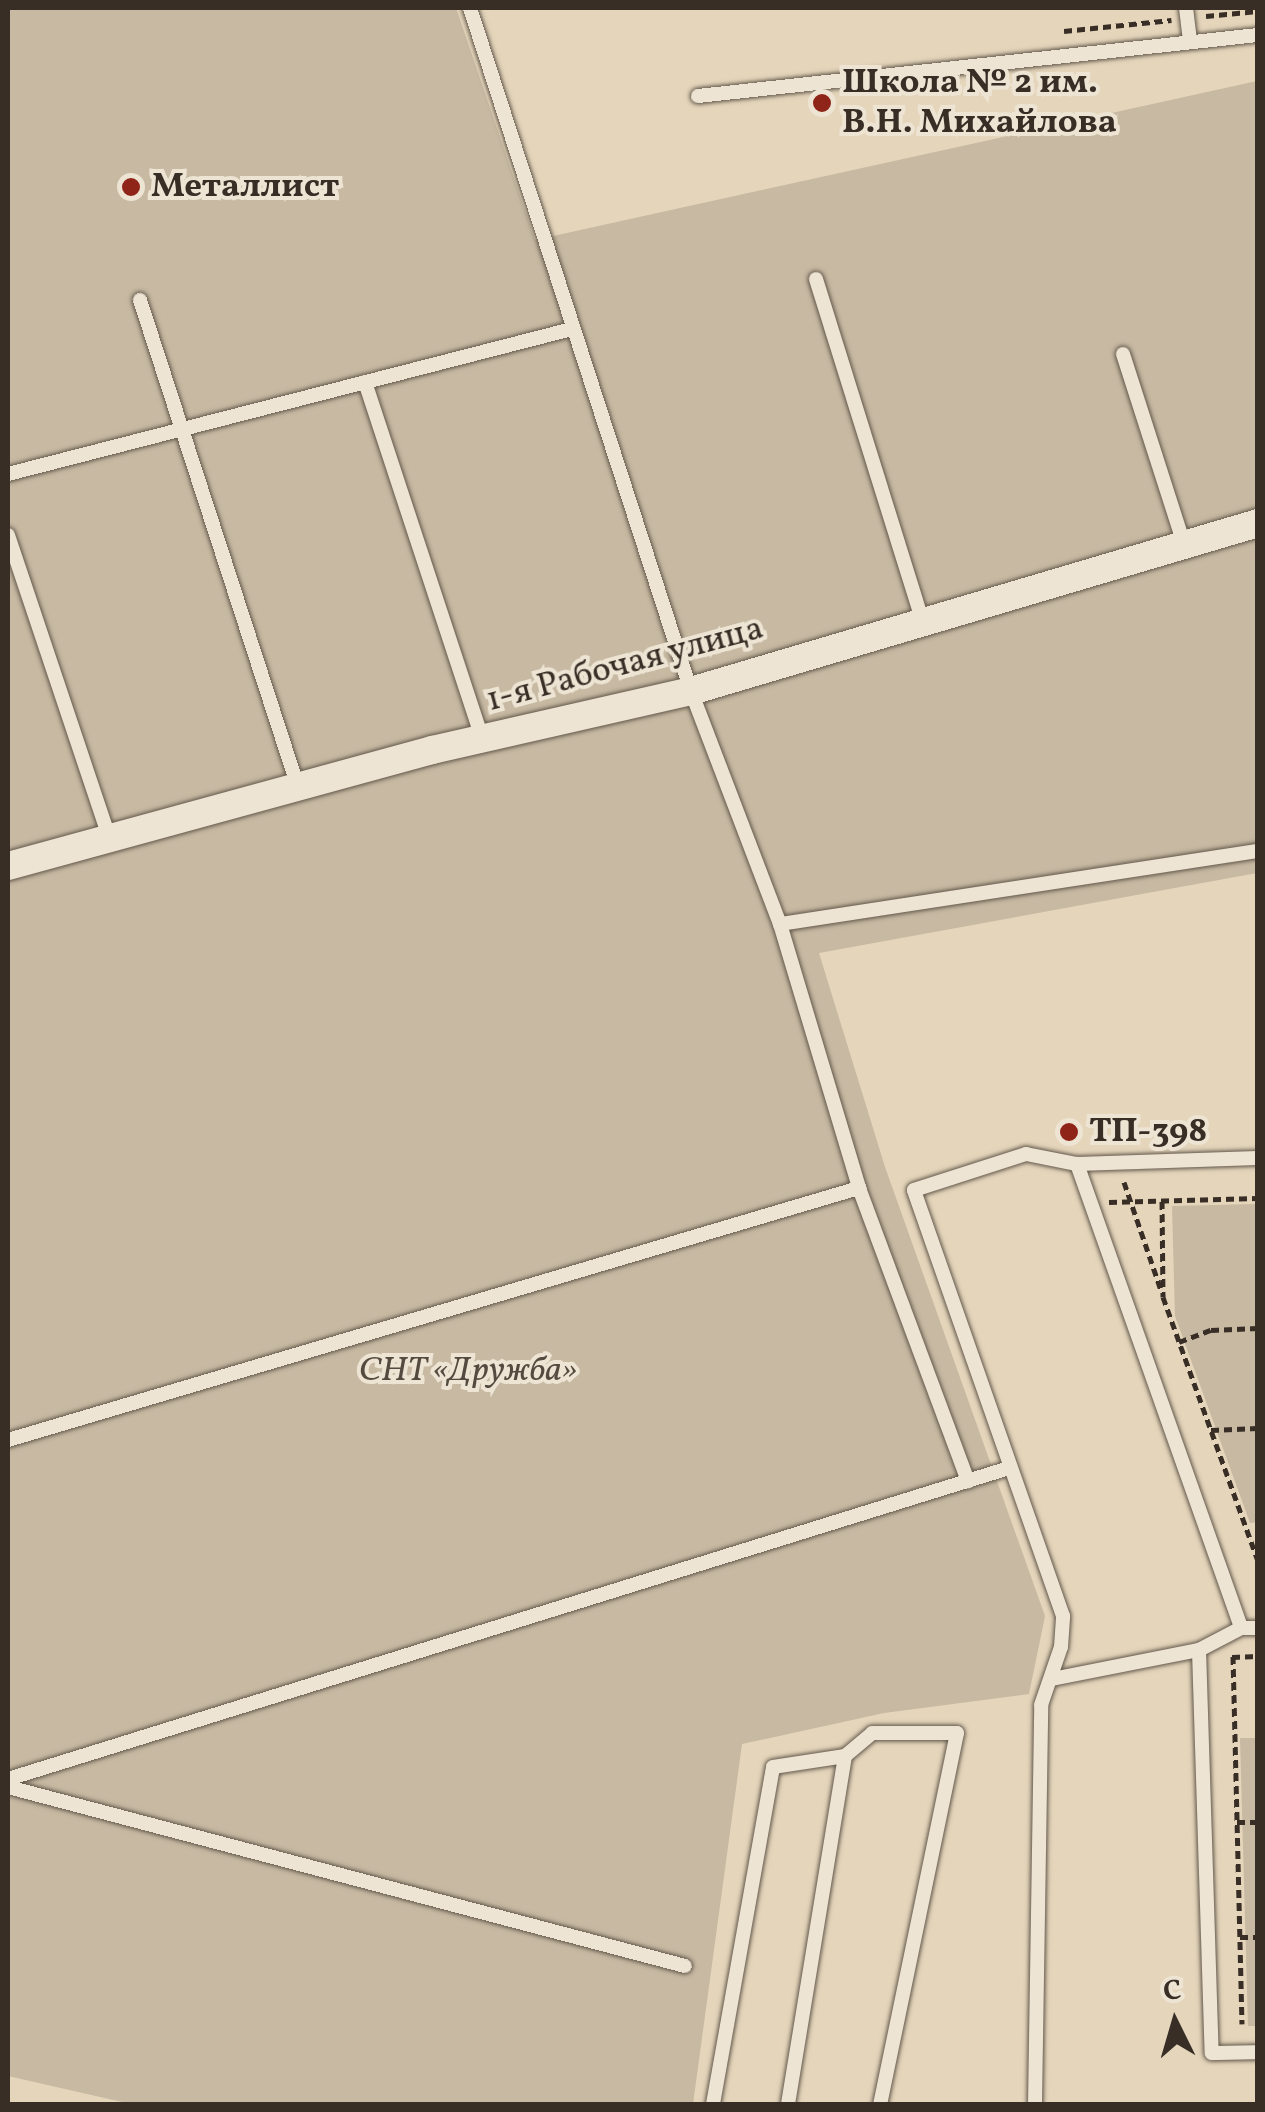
<!DOCTYPE html>
<meta charset="utf-8">
<style>
body{margin:0}
#map{position:relative;width:1265px;height:2112px;overflow:hidden;background:#e4d5bb;font-family:Vollkorn,serif}
div>[style]{position:absolute}
.green>*{inset:0;background:#c7b9a2}
.path>*{height:5px;margin-top:-2.5px;transform-origin:0;background:repeating-linear-gradient(90deg,#382e26 0 8px,transparent 0 13px)}
.roads{filter:drop-shadow(0 0 2px #63584b) drop-shadow(0 0 2px #63584b)}
.service>*{height:14px;margin:-7px;padding:0 7px;transform-origin:7px;border-radius:7px;background:#ede4d3}
.minor>*{height:28px;margin:-14px;padding:0 14px;transform-origin:14px;border-radius:14px;background:#ede4d3}
.dots>*{width:28px;height:28px;translate:-50% -50%;box-sizing:border-box;border:5px solid #ede4d3;border-radius:50%}
span{translate:-50% -50%;white-space:nowrap;text-align:center;line-height:1.15;-webkit-text-stroke:8px #ede4d3;paint-order:stroke}
.poi-label{font-size:35px;color:#382e26;font-weight:700}
.left{translate:0 -50%;text-align:left}
.street-label{font-size:35px;color:#382e26}
.park-label{font-size:35px;color:#554a3f;font-style:italic}
.frame{position:absolute;inset:0;border:10px solid #382e26;pointer-events:none}
.north{position:absolute;left:1125px;top:1972px;width:100px;height:100px;-webkit-text-stroke:8px #ede4d3;paint-order:stroke;rotate:355deg;font-size:28px;font-weight:700;line-height:40px;text-align:center;color:#382e26}
.north::after{content:'';display:block;margin:auto;width:35px;height:45px;background:#382e26;clip-path:polygon(50% 0,100% 100%,50% 72%,0 100%)}
</style>
<div id="map">
<div class="green">
<div style="clip-path:polygon(8px 8px,456px 8px,535px 240px,1257px 81px,1257px 873px,819px 953px,885px 1167px,1045px 1616px,1029px 1694px,884px 1713px,742px 1744px,693px 2104px,131px 2104px,8px 2076px)"></div>
<div style="clip-path:polygon(1257px 1204px,1258px 1522px,1250px 1523px,1175px 1316px,1172px 1206px)"></div>
<div style="clip-path:polygon(1240px 1738px,1257px 1738px,1257px 2026px,1248px 2026px)"></div>
</div>
<div class="path">
<div style="left:1206px;top:16px;width:52px;rotate:-5.5deg"></div>
<div style="left:1064px;top:31px;width:108px;rotate:-5.9deg"></div>
<div style="left:1124px;top:1182px;width:114px;rotate:71.1deg"></div>
<div style="left:1162px;top:1201px;width:96px;rotate:89.4deg"></div>
<div style="left:1163px;top:1297px;width:281px;rotate:70.2deg"></div>
<div style="left:1109px;top:1202px;width:149px;rotate:-1.5deg"></div>
<div style="left:1179px;top:1342px;width:34px;rotate:-21deg"></div>
<div style="left:1211px;top:1330px;width:47px;rotate:-2.4deg"></div>
<div style="left:1211px;top:1430px;width:47px;rotate:-2.4deg"></div>
<div style="left:1233px;top:1656px;width:368px;rotate:88.6deg"></div>
<div style="left:1232px;top:1657px;width:26px;rotate:-2deg"></div>
<div style="left:1237px;top:1822px;width:21px"></div>
<div style="left:1240px;top:1937px;width:18px"></div>
</div>
<div class="roads">
<div class="service">
<div style="left:470px;top:8px;width:718px;rotate:72.07deg"></div>
<div style="left:691px;top:691px;width:249px;rotate:69.1deg"></div>
<div style="left:780px;top:924px;width:276px;rotate:73.3deg"></div>
<div style="left:859px;top:1188px;width:313px;rotate:69.6deg"></div>
<div style="left:1186px;top:8px;width:34px;rotate:83deg"></div>
<div style="left:698px;top:96px;width:563px;rotate:-6.22deg"></div>
<div style="left:816px;top:279px;width:357px;rotate:72.7deg"></div>
<div style="left:140px;top:300px;width:512px;rotate:72.03deg"></div>
<div style="left:1123px;top:354px;width:196px;rotate:72.2deg"></div>
<div style="left:365px;top:382px;width:378px;rotate:71.8deg"></div>
<div style="left:8px;top:474px;width:582px;rotate:-14.42deg"></div>
<div style="left:8px;top:535px;width:321px;rotate:71.5deg"></div>
<div style="left:780px;top:924px;width:484px;rotate:-8.7deg"></div>
<div style="left:1077px;top:1164px;width:492px;rotate:70.5deg"></div>
<div style="left:8px;top:1440px;width:888px;rotate:-16.5deg"></div>
<div style="left:1199px;top:1650px;width:403px;rotate:88.2deg"></div>
<div style="left:1212px;top:2053px;width:46px;rotate:-1.2deg"></div>
<div style="left:1052px;top:1679px;width:150px;rotate:-11.2deg"></div>
<div style="left:1199px;top:1650px;width:47px;rotate:-27.6deg"></div>
<div style="left:1241px;top:1628px;width:17px"></div>
<div style="left:8px;top:1779px;width:1048px;rotate:-17.26deg"></div>
<div style="left:8px;top:1787px;width:700px;rotate:14.81deg"></div>
<div style="left:713px;top:2104px;width:342px;rotate:-79.9deg"></div>
<div style="left:773px;top:1767px;width:73px;rotate:-8.7deg"></div>
<div style="left:845px;top:1756px;width:35px;rotate:-40deg"></div>
<div style="left:872px;top:1733px;width:85px"></div>
<div style="left:957px;top:1733px;width:379px;rotate:101.7deg"></div>
<div style="left:788px;top:2104px;width:353px;rotate:-80.7deg"></div>
<div style="left:1035px;top:2104px;width:399px;rotate:-89.1deg"></div>
<div style="left:1041px;top:1705px;width:61px;rotate:-71deg"></div>
<div style="left:1061px;top:1647px;width:31px;rotate:-86deg"></div>
<div style="left:1063px;top:1616px;width:451px;rotate:-109.3deg"></div>
<div style="left:914px;top:1190px;width:118px;rotate:-17.8deg"></div>
<div style="left:1026px;top:1154px;width:52px;rotate:11.1deg"></div>
<div style="left:1077px;top:1164px;width:181px;rotate:-1.9deg"></div>
</div>
<div class="minor">
<div style="left:8px;top:866px;width:440px;rotate:-15.3deg"></div>
<div style="left:432px;top:750px;width:266px;rotate:-12.8deg"></div>
<div style="left:691px;top:691px;width:591px;rotate:-16.5deg"></div>
</div>
</div>
<div class="dots">
<div style="left:822px;top:103px;background:#8f2418"></div>
<div style="left:131px;top:187px;background:#8f2418"></div>
<div style="left:1069px;top:1132px;background:#8f2418"></div>
</div>
<div class="poi-label">
<span class="left" style="left:842px;top:103px">Школа № 2 им.<br>В.Н. Михайлова</span>
<span class="left" style="left:151px;top:187px">Металлист</span>
<span class="left" style="left:1089px;top:1132px">ТП-398</span>
</div>
<div class="street-label">
<span style="left:625px;top:665px;rotate:-15deg">1-я Рабочая улица</span>
</div>
<div class="park-label">
<span style="left:468px;top:1371px">СНТ «Дружба»</span>
</div>
<div class="frame"></div>
<div class="north">С</div>
</div>
